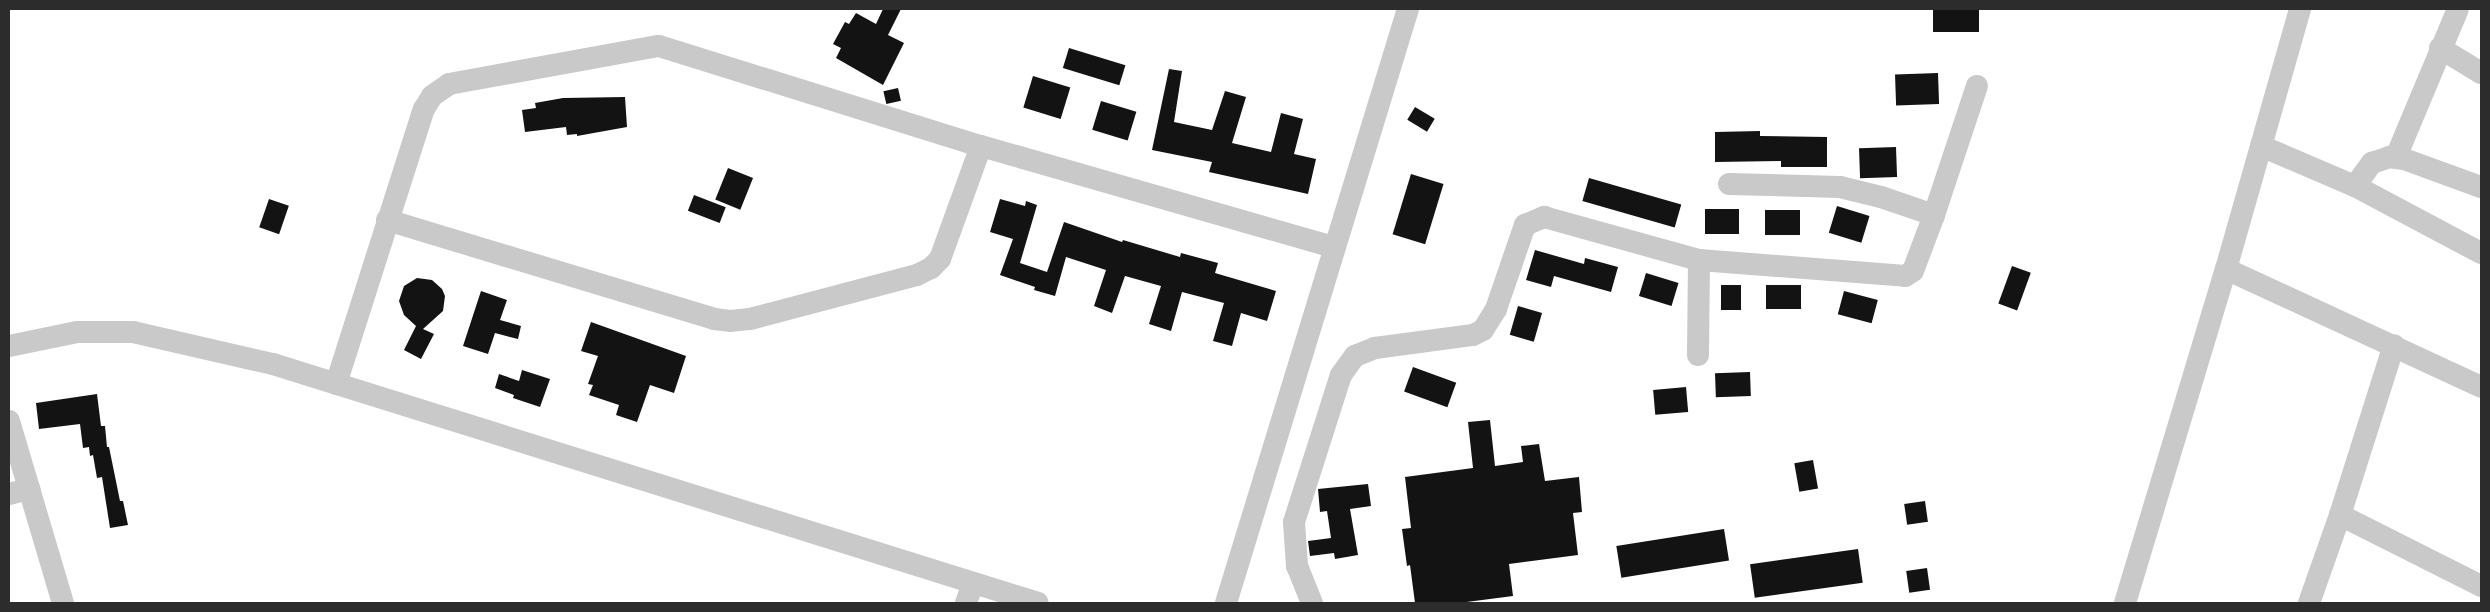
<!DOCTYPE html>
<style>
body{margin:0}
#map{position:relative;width:2490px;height:612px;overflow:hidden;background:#fff;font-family:"Archivo Narrow",sans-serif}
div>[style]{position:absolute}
.building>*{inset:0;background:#131313;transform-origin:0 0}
.minor>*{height:22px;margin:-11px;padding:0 11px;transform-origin:11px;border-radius:11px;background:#c9c9c9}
span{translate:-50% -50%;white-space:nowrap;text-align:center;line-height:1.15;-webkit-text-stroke:5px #fff;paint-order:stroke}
.frame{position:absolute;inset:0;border:10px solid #2c2c2c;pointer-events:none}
</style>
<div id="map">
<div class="building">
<div style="clip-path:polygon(883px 9px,901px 9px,888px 35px,904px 43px,883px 85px,836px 58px,841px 48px,833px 44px,845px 22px,849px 24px,856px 13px,876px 24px)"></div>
<div style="left:1933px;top:9px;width:46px;height:23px"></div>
<div style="left:1069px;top:48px;width:59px;height:21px;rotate:17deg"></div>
<div style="clip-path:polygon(1169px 69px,1182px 71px,1174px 122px,1212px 130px,1225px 91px,1246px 97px,1232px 143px,1271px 152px,1281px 113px,1303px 119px,1294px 154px,1316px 159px,1308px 194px,1209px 172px,1212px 162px,1152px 150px)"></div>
<div style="left:1938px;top:73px;width:31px;height:43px;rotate:88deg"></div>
<div style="left:1033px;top:76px;width:39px;height:33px;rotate:17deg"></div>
<div style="left:898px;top:88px;width:13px;height:15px;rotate:77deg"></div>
<div style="clip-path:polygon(625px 97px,627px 127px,577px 136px,577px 134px,567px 135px,566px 127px,525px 132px,522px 110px,536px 108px,535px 103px,563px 98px)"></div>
<div style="left:1101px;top:101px;width:37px;height:30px;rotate:17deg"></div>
<div style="left:1415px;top:107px;width:23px;height:15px;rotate:31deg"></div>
<div style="clip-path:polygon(1760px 131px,1760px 136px,1827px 137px,1827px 167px,1781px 167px,1781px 161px,1715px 162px,1715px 132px)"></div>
<div style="left:1896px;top:147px;width:30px;height:37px;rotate:88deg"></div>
<div style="left:728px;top:168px;width:27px;height:34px;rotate:22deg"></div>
<div style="left:1411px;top:174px;width:34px;height:63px;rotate:17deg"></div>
<div style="left:1589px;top:178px;width:96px;height:24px;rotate:16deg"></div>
<div style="left:694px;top:195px;width:34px;height:17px;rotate:21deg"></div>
<div style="left:269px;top:199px;width:21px;height:30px;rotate:19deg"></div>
<div style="clip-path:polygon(1000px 199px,1025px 206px,1026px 201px,1037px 205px,1020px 263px,1047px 272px,1064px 222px,1122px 242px,1123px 240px,1180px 257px,1181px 253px,1218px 263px,1215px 273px,1276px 291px,1267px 321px,1241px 313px,1232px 346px,1213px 341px,1224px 303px,1182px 292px,1171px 331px,1149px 324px,1161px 286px,1125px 276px,1112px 313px,1094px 306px,1106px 270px,1066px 257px,1055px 296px,1034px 290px,1035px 287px,1000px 275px,1013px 239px,990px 232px)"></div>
<div style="left:1837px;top:206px;width:34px;height:28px;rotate:17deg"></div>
<div style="left:1739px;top:209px;width:25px;height:34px;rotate:90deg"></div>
<div style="left:1765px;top:210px;width:35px;height:25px"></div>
<div style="clip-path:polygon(1535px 250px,1584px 264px,1585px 258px,1618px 267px,1611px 292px,1554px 276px,1551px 287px,1526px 280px)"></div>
<div style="left:2012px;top:266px;width:20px;height:40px;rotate:20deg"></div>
<div style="left:1646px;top:273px;width:34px;height:24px;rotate:17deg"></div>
<div style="clip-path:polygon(417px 278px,432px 280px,442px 289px,445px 296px,443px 311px,423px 329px,434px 334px,421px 359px,404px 350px,416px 326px,404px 315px,399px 301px,404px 286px)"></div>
<div style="left:1721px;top:285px;width:20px;height:25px"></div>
<div style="left:1801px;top:285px;width:24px;height:35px;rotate:90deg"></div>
<div style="clip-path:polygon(481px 291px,507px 300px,500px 320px,521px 326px,518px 339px,495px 333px,488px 354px,463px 346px)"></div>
<div style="left:1844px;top:291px;width:35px;height:24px;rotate:15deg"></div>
<div style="left:1518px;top:306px;width:25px;height:30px;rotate:16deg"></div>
<div style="clip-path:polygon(591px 322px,686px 356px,674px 393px,650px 385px,637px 422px,616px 415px,619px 405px,589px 395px,593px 385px,588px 384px,598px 356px,581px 351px)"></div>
<div style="left:1413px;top:367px;width:46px;height:26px;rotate:20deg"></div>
<div style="clip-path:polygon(522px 370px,550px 379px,540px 407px,513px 398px,514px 395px,495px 388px,499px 374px,519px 381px)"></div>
<div style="left:1750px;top:372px;width:24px;height:35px;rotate:88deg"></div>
<div style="left:1686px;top:387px;width:25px;height:33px;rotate:85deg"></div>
<div style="clip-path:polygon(97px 394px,101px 426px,105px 426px,107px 447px,109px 447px,120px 501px,123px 501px,128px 525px,110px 528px,102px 477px,97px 478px,93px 455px,90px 456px,89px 447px,83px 448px,80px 424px,39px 429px,36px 403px)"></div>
<div style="clip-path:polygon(1490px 420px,1495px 466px,1523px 462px,1521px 446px,1539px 444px,1545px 481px,1579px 477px,1582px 512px,1573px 513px,1578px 555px,1509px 564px,1513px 596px,1459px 603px,1415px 603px,1410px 565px,1407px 566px,1402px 529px,1411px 528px,1405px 477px,1473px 468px,1468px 422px)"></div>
<div style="left:1813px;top:460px;width:29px;height:19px;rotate:80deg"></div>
<div style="clip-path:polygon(1368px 484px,1371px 506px,1350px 509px,1358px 555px,1335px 559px,1334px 553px,1310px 556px,1308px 541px,1331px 538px,1327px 511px,1320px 512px,1318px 489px)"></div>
<div style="left:1925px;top:501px;width:21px;height:21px;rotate:82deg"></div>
<div style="left:1724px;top:529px;width:32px;height:109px;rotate:81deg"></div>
<div style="left:1858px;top:549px;width:34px;height:109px;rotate:82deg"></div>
<div style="left:1927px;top:568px;width:22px;height:21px;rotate:82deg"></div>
</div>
<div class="minor">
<div style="left:2440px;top:48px;width:48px;rotate:31.4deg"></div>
<div style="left:2261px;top:146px;width:102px;rotate:23.1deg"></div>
<div style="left:2355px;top:186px;width:143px;rotate:28deg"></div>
<div style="left:2396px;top:157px;width:160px;rotate:-67.3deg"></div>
<div style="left:1729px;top:184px;width:111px;rotate:1.5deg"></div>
<div style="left:1840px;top:187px;width:42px;rotate:13.7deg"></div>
<div style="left:1881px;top:197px;width:56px;rotate:18.8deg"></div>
<div style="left:2355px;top:186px;width:29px;rotate:-54deg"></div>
<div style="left:2372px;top:163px;width:18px;rotate:-19deg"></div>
<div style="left:2389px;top:157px;width:15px;rotate:8deg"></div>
<div style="left:2404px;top:159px;width:82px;rotate:20deg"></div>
<div style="left:387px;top:220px;width:342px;rotate:16.8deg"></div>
<div style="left:714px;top:319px;width:16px;rotate:7deg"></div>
<div style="left:730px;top:321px;width:20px;rotate:-6deg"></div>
<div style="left:750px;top:319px;width:173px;rotate:-14.8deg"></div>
<div style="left:917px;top:275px;width:16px;rotate:-27deg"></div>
<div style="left:931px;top:268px;width:13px;rotate:-45deg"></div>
<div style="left:940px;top:259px;width:120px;rotate:-70.1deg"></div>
<div style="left:2226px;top:269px;width:281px;rotate:24.8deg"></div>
<div style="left:9px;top:346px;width:69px;rotate:-11.6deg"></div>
<div style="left:77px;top:332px;width:56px"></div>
<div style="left:133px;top:332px;width:144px;rotate:12.9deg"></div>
<div style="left:273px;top:364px;width:801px;rotate:17.35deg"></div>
<div style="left:1698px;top:355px;width:95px;rotate:-89.4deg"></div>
<div style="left:336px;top:384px;width:289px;rotate:-72.3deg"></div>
<div style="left:424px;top:109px;width:15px;rotate:-58deg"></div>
<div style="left:432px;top:96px;width:21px;rotate:-35deg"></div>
<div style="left:449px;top:84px;width:213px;rotate:-10.3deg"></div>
<div style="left:659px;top:46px;width:337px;rotate:17.3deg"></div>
<div style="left:981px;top:146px;width:367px;rotate:16deg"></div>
<div style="left:9px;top:421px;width:190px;rotate:73.5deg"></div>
<div style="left:9px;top:494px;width:21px;rotate:-14deg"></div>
<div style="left:2340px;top:515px;width:158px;rotate:26.7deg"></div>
<div style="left:966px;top:603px;width:21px;rotate:-71deg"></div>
<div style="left:1226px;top:603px;width:621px;rotate:-72.97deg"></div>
<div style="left:1312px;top:603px;width:40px;rotate:-112deg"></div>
<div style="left:1297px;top:566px;width:44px;rotate:-93.9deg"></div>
<div style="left:1294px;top:522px;width:154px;rotate:-72.3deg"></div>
<div style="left:1341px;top:375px;width:24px;rotate:-54deg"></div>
<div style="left:1355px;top:356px;width:22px;rotate:-22deg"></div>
<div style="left:1375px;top:348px;width:99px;rotate:-7.6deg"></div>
<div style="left:1473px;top:335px;width:11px;rotate:-27deg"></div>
<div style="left:1483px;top:330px;width:25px;rotate:-58deg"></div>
<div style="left:1496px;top:309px;width:89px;rotate:-71deg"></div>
<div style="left:1525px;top:225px;width:21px;rotate:-23deg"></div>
<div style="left:1544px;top:217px;width:161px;rotate:15.5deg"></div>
<div style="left:1699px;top:260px;width:207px;rotate:4.4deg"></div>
<div style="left:1905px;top:276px;width:9px;rotate:-32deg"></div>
<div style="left:1913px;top:271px;width:60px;rotate:-69.4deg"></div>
<div style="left:1934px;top:215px;width:136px;rotate:-71.6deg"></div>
<div style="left:2125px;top:603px;width:349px;rotate:-73.2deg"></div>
<div style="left:2226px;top:269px;width:270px;rotate:-74.1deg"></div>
<div style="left:2309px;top:603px;width:93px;rotate:-70.6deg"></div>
<div style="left:2340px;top:515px;width:178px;rotate:-72.4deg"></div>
</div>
<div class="frame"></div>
</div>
